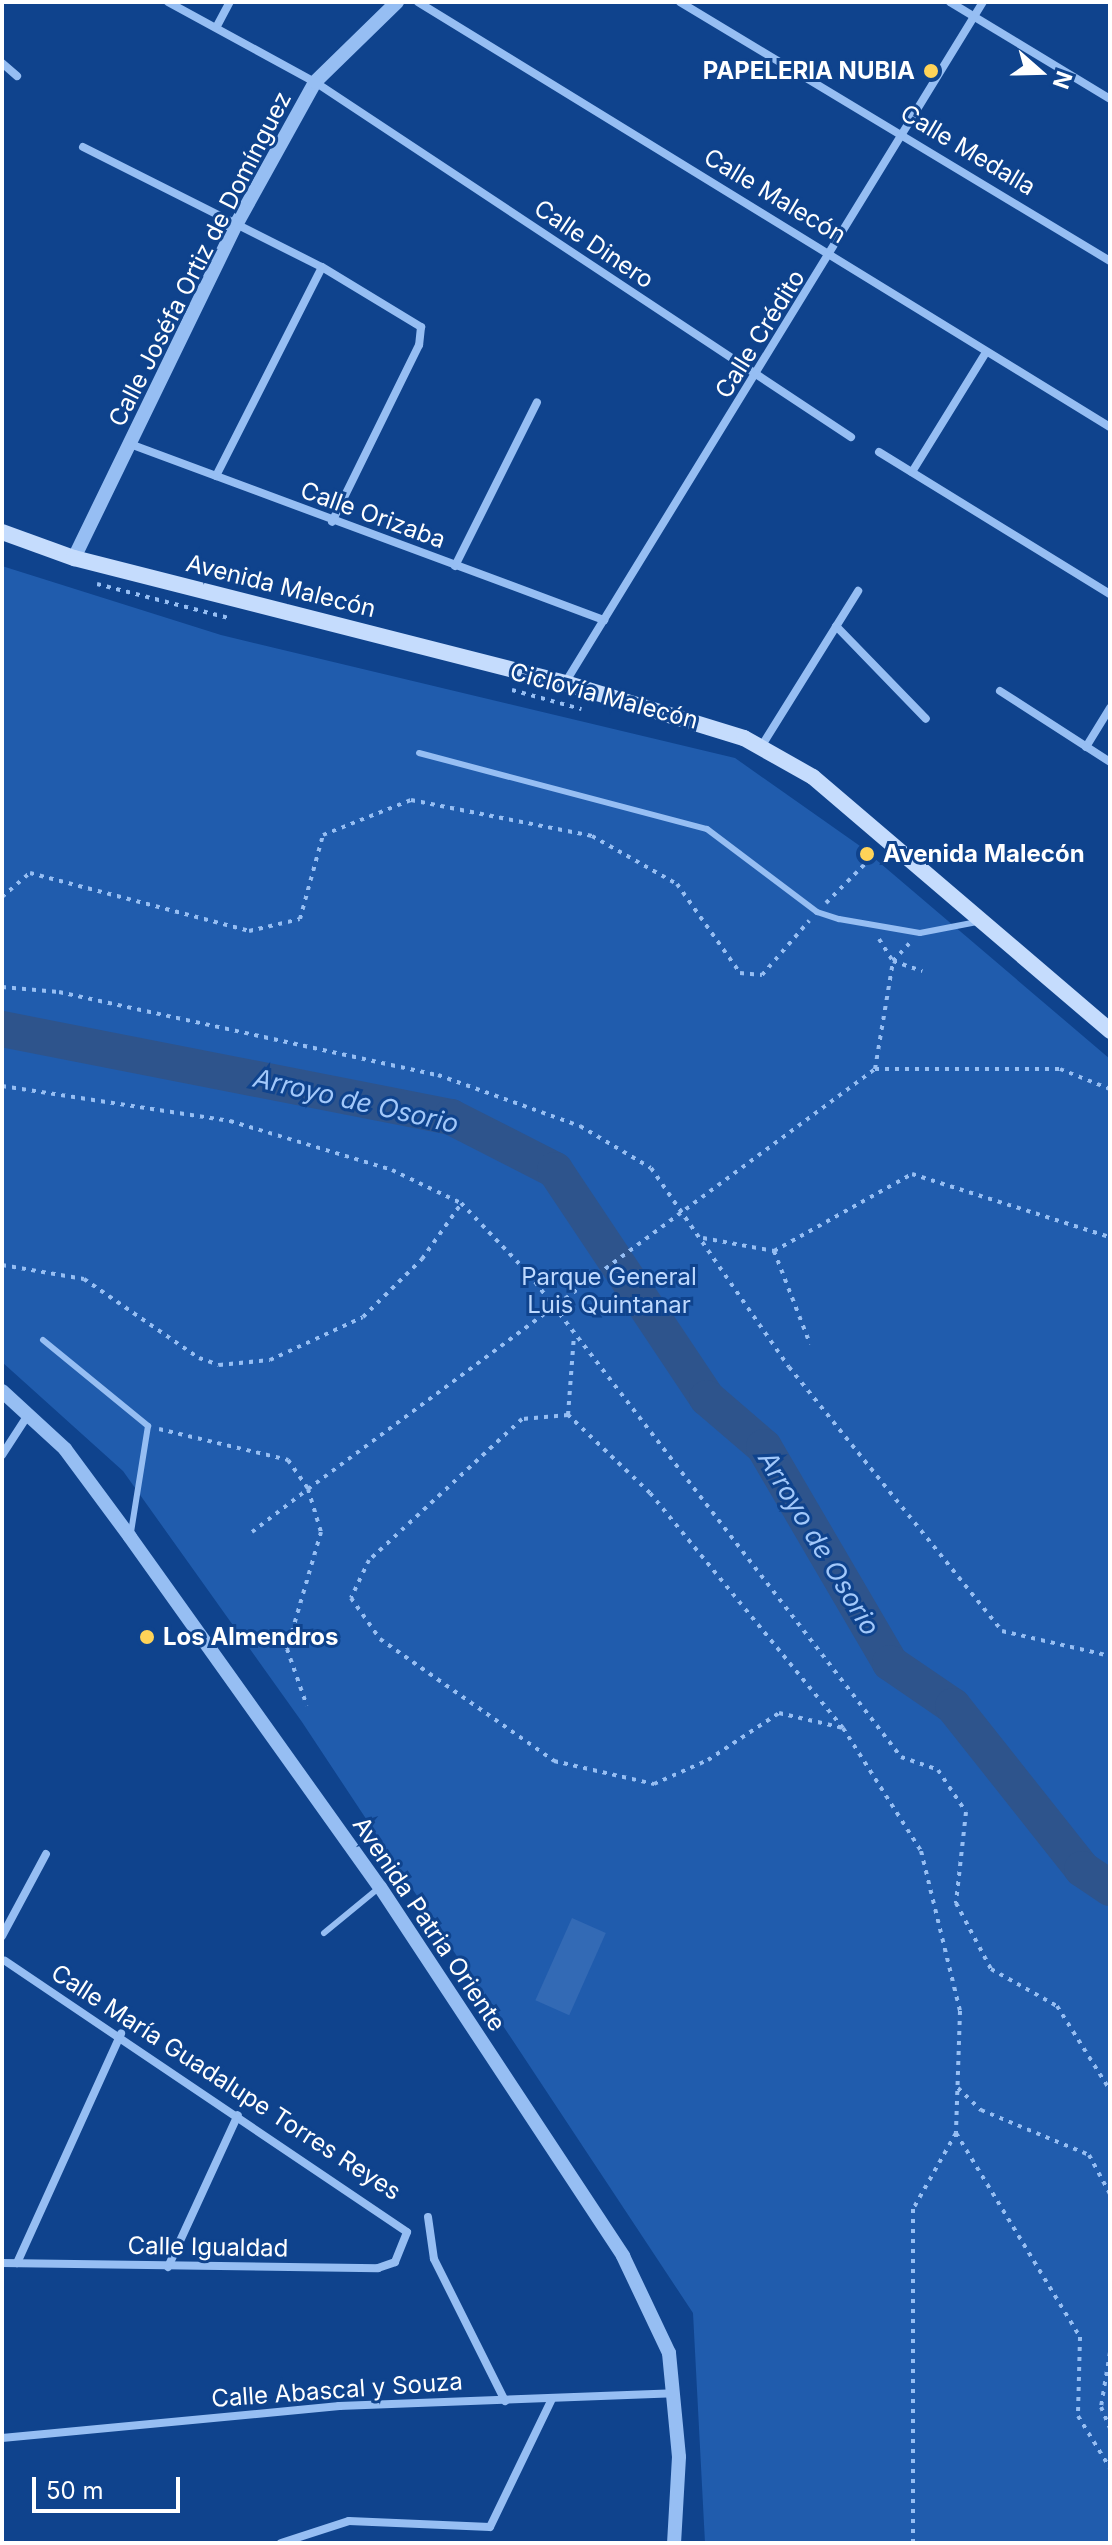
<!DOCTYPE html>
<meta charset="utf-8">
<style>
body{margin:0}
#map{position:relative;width:1112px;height:2545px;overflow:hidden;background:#0f438d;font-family:Inter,sans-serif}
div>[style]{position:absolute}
.green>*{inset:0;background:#205cad}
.river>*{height:36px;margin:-18px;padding:0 18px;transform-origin:18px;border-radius:18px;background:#2e548c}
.building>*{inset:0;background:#336ab5;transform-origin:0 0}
.path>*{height:4px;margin-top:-2px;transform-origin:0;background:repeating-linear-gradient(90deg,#96bef3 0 4px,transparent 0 10px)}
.service>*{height:6px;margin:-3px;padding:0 3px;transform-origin:3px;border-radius:3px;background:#96bef3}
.minor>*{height:8px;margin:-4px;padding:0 4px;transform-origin:4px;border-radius:4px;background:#96bef3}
.tertiary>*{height:14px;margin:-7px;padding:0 7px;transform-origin:7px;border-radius:7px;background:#96bef3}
.secondary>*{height:16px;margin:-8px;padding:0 8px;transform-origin:8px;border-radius:8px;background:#c5dcfd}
.dots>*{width:22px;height:22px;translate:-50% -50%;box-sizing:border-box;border:4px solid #0f438d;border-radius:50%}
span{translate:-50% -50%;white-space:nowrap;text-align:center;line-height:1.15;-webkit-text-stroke:6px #0f438d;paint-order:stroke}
.poi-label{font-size:24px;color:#fff;font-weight:700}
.right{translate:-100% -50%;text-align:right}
.left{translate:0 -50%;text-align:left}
.street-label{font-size:24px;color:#fff}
.park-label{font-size:24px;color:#bed9fe}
.water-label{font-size:26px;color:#a2c8fa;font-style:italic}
.frame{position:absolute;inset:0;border:4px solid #fff;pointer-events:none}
.north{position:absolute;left:1000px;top:32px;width:80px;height:80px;-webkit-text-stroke:6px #0f438d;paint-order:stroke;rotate:110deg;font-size:22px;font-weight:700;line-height:32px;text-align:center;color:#fff}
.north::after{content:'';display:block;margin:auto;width:28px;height:36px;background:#fff;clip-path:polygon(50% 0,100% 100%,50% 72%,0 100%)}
.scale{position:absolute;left:32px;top:2477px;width:148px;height:36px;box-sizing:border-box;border:4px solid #fff;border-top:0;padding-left:10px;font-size:24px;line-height:28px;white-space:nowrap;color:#fff;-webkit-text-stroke:6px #0f438d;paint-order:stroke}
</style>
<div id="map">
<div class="green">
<div style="clip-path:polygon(2px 566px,221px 635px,735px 758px,860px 846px,1110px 1059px,1110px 2543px,705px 2543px,693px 2313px,302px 1722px,123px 1471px,2px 1362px)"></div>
</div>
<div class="river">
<div style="left:2px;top:1029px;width:458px;rotate:11.1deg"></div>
<div style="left:451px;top:1117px;width:117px;rotate:27deg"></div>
<div style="left:555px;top:1170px;width:274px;rotate:56.3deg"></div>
<div style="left:707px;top:1398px;width:75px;rotate:40.7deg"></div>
<div style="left:764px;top:1447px;width:250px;rotate:59.7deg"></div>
<div style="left:890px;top:1663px;width:76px;rotate:34.3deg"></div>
<div style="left:953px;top:1706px;width:208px;rotate:51.6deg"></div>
<div style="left:1082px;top:1869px;width:34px;rotate:34deg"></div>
</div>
<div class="building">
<div style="left:572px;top:1918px;width:37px;height:90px;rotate:24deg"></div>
</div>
<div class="path">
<div style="left:97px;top:584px;width:139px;rotate:14.5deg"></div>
<div style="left:512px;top:690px;width:72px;rotate:15.4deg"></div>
<div style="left:2px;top:897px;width:37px;rotate:-41deg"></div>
<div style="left:30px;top:873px;width:227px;rotate:14.8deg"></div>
<div style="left:249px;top:931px;width:52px;rotate:-13.2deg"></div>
<div style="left:300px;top:919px;width:87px;rotate:-74.7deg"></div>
<div style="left:323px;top:835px;width:95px;rotate:-21.7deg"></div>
<div style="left:411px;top:800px;width:185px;rotate:11.2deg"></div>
<div style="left:592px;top:836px;width:98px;rotate:29.5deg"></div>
<div style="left:677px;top:884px;width:109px;rotate:54.7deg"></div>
<div style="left:740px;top:973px;width:22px;rotate:5deg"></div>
<div style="left:762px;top:975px;width:72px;rotate:-49deg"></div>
<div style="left:826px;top:903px;width:57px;rotate:-45deg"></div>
<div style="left:879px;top:939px;width:26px;rotate:58deg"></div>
<div style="left:893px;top:961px;width:31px;rotate:19deg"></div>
<div style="left:2px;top:987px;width:57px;rotate:5deg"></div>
<div style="left:59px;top:992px;width:388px;rotate:12.4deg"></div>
<div style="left:438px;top:1075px;width:151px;rotate:19.8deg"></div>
<div style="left:580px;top:1126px;width:82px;rotate:30.6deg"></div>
<div style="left:651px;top:1168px;width:242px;rotate:55.3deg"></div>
<div style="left:789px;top:1367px;width:339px;rotate:51.1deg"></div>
<div style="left:1002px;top:1631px;width:111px;rotate:13deg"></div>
<div style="left:875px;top:1069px;width:185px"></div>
<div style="left:1060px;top:1069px;width:54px;rotate:21.8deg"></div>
<div style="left:2px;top:1086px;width:231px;rotate:8.7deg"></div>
<div style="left:230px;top:1121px;width:169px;rotate:16.8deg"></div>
<div style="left:392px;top:1170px;width:76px;rotate:25.6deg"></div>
<div style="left:461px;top:1203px;width:98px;rotate:46.2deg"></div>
<div style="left:529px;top:1274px;width:610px;rotate:52.4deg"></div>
<div style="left:901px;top:1757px;width:39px;rotate:19deg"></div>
<div style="left:938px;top:1770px;width:50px;rotate:56.3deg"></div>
<div style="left:966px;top:1812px;width:92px;rotate:96.3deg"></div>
<div style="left:956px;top:1903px;width:75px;rotate:62.1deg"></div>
<div style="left:991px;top:1969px;width:76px;rotate:29.3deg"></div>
<div style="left:1057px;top:2006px;width:99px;rotate:57.8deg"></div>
<div style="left:703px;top:1238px;width:72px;rotate:10.4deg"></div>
<div style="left:774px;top:1251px;width:158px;rotate:-29.2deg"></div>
<div style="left:912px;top:1174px;width:208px;rotate:17.7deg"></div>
<div style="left:774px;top:1251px;width:100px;rotate:68.8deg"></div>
<div style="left:2px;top:1265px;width:83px;rotate:9.7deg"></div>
<div style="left:84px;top:1279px;width:140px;rotate:34.5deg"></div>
<div style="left:199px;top:1358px;width:21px;rotate:19deg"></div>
<div style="left:219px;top:1365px;width:51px;rotate:-5.6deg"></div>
<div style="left:270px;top:1360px;width:102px;rotate:-24.8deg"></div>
<div style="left:363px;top:1317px;width:83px;rotate:-44.5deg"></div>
<div style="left:422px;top:1259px;width:67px;rotate:-54.7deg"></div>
<div style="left:568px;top:1415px;width:46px;rotate:175deg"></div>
<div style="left:522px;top:1419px;width:208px;rotate:137.3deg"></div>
<div style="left:369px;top:1560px;width:42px;rotate:115.3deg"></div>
<div style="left:351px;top:1598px;width:50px;rotate:54.7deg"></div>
<div style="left:380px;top:1639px;width:213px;rotate:35deg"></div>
<div style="left:554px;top:1761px;width:103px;rotate:13deg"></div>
<div style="left:654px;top:1784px;width:59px;rotate:-24deg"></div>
<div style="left:708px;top:1760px;width:85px;rotate:-33.5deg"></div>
<div style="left:779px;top:1713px;width:66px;rotate:13.2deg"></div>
<div style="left:843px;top:1728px;width:304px;rotate:-129.4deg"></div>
<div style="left:650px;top:1493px;width:113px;rotate:-136.4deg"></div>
<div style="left:568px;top:1415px;width:80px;rotate:-85.7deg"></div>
<div style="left:159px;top:1429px;width:133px;rotate:13.5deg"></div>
<div style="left:288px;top:1460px;width:35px;rotate:55deg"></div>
<div style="left:308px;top:1489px;width:706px;rotate:-36.53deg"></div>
<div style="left:875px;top:1069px;width:109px;rotate:-80.5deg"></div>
<div style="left:893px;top:961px;width:25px;rotate:-47deg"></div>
<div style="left:252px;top:1532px;width:71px;rotate:-37.5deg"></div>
<div style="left:308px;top:1489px;width:45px;rotate:73.2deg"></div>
<div style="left:321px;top:1532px;width:122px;rotate:106.2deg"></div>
<div style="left:287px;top:1649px;width:60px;rotate:70.7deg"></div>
<div style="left:843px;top:1728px;width:146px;rotate:57.6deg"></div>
<div style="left:921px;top:1851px;width:165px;rotate:76.3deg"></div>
<div style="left:960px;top:2011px;width:122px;rotate:91.9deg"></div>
<div style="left:956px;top:2133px;width:87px;rotate:119.5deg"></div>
<div style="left:913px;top:2209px;width:334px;rotate:90deg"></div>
<div style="left:958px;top:2088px;width:32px;rotate:44deg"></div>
<div style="left:981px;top:2110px;width:117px;rotate:22.6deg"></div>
<div style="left:1089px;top:2155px;width:44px;rotate:61.7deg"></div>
<div style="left:956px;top:2133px;width:239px;rotate:58.7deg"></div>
<div style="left:1080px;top:2337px;width:79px;rotate:91.5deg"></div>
<div style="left:1078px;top:2416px;width:61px;rotate:58.4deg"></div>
<div style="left:1110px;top:2352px;width:56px;rotate:99.3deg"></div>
<div style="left:1101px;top:2407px;width:23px;rotate:67deg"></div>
</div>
<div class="service">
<div style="left:419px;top:753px;width:298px;rotate:14.8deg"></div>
<div style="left:707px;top:829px;width:138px;rotate:37deg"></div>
<div style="left:817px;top:912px;width:23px;rotate:18deg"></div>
<div style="left:839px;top:919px;width:82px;rotate:9.8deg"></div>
<div style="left:920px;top:933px;width:58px;rotate:-10.9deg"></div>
<div style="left:43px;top:1340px;width:136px;rotate:39.3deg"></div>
<div style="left:148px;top:1426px;width:107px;rotate:99.1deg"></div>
<div style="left:324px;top:1933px;width:72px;rotate:-39.4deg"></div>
</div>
<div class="minor">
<div style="left:168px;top:2px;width:167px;rotate:28.6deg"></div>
<div style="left:315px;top:82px;width:643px;rotate:33.52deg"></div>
<div style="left:418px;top:2px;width:812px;rotate:31.56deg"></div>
<div style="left:680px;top:2px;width:502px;rotate:31.06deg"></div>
<div style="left:950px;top:2px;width:187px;rotate:31.2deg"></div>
<div style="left:217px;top:26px;width:27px;rotate:-62deg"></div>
<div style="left:2px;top:63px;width:20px;rotate:41deg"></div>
<div style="left:83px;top:147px;width:267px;rotate:26.7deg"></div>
<div style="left:322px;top:267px;width:116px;rotate:31.2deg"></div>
<div style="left:421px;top:327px;width:18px;rotate:96deg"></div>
<div style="left:419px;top:345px;width:197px;rotate:116.2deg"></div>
<div style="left:130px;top:444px;width:506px;rotate:20.37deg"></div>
<div style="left:879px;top:452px;width:271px;rotate:31.6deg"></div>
<div style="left:912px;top:472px;width:141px;rotate:-58.3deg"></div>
<div style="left:216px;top:476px;width:234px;rotate:-63.1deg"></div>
<div style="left:455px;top:566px;width:183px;rotate:-63.4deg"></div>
<div style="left:836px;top:626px;width:129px;rotate:45.9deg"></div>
<div style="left:565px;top:683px;width:799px;rotate:-58.46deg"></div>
<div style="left:1000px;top:691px;width:131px;rotate:32.8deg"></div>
<div style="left:761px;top:747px;width:184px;rotate:-58.1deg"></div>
<div style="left:1086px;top:747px;width:46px;rotate:-58.4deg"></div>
<div style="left:2px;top:1455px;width:48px;rotate:-57deg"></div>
<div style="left:2px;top:1936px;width:93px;rotate:-61.8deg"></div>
<div style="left:428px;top:2217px;width:42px;rotate:81.9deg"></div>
<div style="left:434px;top:2259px;width:159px;rotate:63.4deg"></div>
<div style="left:2px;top:2263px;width:376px;rotate:0.8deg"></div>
<div style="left:378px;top:2268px;width:18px;rotate:-19deg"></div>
<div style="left:395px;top:2262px;width:32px;rotate:-68deg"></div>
<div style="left:407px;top:2232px;width:485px;rotate:-146deg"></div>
<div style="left:17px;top:2263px;width:252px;rotate:-65.6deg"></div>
<div style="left:168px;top:2267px;width:167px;rotate:-65.3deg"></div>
<div style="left:2px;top:2438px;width:339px;rotate:-5.4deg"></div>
<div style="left:339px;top:2406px;width:335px;rotate:-2.2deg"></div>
<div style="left:281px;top:2543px;width:71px;rotate:-17.9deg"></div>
<div style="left:349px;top:2521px;width:141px;rotate:2.4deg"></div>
<div style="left:490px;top:2527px;width:142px;rotate:-64.2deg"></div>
</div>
<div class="tertiary">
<div style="left:74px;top:558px;width:373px;rotate:-64.1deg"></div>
<div style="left:237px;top:223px;width:161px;rotate:-61deg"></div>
<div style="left:315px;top:82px;width:115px;rotate:-44.3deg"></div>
<div style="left:2px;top:1391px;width:86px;rotate:42.6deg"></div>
<div style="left:65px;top:1449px;width:109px;rotate:53.5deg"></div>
<div style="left:130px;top:1537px;width:430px;rotate:54.5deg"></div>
<div style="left:380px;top:1887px;width:442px;rotate:56.6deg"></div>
<div style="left:623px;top:2256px;width:107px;rotate:64.6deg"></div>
<div style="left:669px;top:2353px;width:104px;rotate:84.5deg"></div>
<div style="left:679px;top:2457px;width:86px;rotate:93.3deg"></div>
</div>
<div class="secondary">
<div style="left:2px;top:532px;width:77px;rotate:19.9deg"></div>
<div style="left:74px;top:558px;width:507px;rotate:14.28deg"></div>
<div style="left:565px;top:683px;width:187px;rotate:17.1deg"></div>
<div style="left:744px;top:738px;width:79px;rotate:29.5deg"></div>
<div style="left:813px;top:777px;width:391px;rotate:40.5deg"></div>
</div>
<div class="dots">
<div style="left:931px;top:71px;background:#ffd358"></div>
<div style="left:867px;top:854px;background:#ffd358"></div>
<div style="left:147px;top:1637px;background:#ffd358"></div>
</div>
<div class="poi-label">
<span class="right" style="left:915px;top:71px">PAPELERIA NUBIA</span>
<span class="left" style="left:883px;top:854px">Avenida Malecón</span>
<span class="left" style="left:163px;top:1637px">Los Almendros</span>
</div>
<div class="street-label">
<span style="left:968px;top:150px;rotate:31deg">Calle Medalla</span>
<span style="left:775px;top:196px;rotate:31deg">Calle Malecón</span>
<span style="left:594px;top:244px;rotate:34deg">Calle Dinero</span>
<span style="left:200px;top:259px;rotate:-63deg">Calle Joséfa Ortiz de Domínguez</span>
<span style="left:760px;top:334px;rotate:-58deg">Calle Crédito</span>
<span style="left:373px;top:515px;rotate:20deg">Calle Orizaba</span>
<span style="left:281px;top:586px;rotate:14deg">Avenida Malecón</span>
<span style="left:604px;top:696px;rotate:15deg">Ciclovía Malecón</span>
<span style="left:429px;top:1924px;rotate:56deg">Avenida Patria Oriente</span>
<span style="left:226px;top:2082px;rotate:33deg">Calle María Guadalupe Torres Reyes</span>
<span style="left:208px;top:2247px;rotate:1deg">Calle Igualdad</span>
<span style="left:337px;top:2390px;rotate:-4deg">Calle Abascal y Souza</span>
</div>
<div class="park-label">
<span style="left:609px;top:1291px">Parque General<br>Luis Quintanar</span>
</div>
<div class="water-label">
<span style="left:356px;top:1101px;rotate:13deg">Arroyo de Osorio</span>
<span style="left:819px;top:1543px;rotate:59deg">Arroyo de Osorio</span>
</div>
<div class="frame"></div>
<div class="north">N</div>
<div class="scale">50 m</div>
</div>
